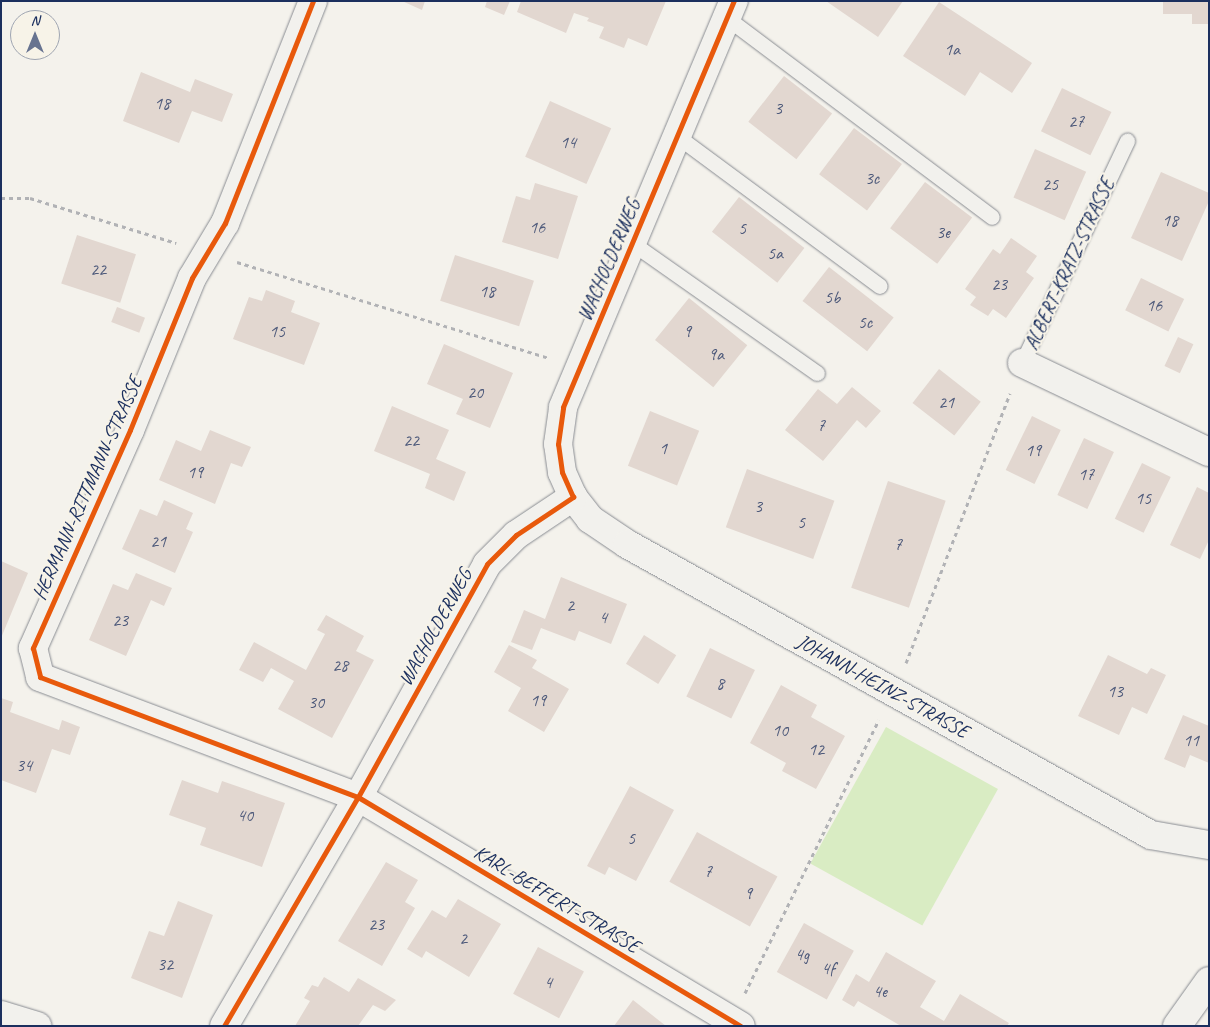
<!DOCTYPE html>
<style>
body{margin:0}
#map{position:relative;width:1210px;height:1027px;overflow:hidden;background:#f4f2ec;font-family:Caveat,sans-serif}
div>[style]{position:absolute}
.green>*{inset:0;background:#d9ecc3;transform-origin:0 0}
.building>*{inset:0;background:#e2d7d0;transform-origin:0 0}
.path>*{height:3px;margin-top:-1.5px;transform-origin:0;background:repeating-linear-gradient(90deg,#b1b2b5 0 4px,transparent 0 8px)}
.roads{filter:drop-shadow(0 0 1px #898c92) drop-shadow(0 0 1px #898c92)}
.lane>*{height:15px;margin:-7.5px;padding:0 7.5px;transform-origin:7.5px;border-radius:7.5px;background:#f2f1ed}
.street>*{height:28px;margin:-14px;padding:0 14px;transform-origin:14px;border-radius:14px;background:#f2f1ed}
.cycleway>*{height:5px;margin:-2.5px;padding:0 2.5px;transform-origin:2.5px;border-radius:2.5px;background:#e8590c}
span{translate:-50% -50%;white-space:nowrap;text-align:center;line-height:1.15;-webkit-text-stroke:4.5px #f7f3e8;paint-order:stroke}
.number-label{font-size:18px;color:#4d597a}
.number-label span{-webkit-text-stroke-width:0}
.street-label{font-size:20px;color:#1b2f5e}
.frame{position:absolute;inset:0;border:2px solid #1b2f5e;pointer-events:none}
.north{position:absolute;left:10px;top:10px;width:50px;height:50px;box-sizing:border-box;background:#f7f3e8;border:1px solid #9fa5b1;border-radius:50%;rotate:0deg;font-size:14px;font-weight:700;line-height:20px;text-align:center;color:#1b2f5e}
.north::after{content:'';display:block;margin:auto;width:18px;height:22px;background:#677390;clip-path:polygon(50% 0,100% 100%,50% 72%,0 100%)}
</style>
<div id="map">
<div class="green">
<div style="left:886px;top:727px;width:128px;height:156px;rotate:29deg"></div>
</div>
<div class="building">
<div style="clip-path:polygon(402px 1px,425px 1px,422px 10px)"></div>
<div style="clip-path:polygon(487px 1px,510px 1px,504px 15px,485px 7px)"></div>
<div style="clip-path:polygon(521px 1px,666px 1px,647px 46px,628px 38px,624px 48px,599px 38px,604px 27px,587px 21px,589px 18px,574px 13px,566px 33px,517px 12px)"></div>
<div style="clip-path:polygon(826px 1px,903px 1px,878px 37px)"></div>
<div style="clip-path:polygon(1163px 1px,1209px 1px,1209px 24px,1192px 24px,1192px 14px,1163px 14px)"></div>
<div style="clip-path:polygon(939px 2px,1032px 63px,1012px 93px,980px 72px,965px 96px,903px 56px)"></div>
<div style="clip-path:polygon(141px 72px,190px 92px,195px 79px,233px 94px,222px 122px,192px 111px,179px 143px,123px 121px)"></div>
<div style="left:784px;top:76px;width:61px;height:58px;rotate:38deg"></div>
<div style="left:1062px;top:88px;width:55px;height:48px;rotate:26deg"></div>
<div style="left:550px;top:101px;width:67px;height:61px;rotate:24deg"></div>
<div style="left:854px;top:128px;width:60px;height:58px;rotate:37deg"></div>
<div style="left:1035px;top:149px;width:56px;height:53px;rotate:24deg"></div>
<div style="clip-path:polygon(1161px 172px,1209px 193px,1209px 201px,1182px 261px,1131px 238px)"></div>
<div style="left:925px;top:182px;width:59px;height:58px;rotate:37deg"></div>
<div style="clip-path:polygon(535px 183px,578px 196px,558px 259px,502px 242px,516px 196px,530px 200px)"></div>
<div style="left:739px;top:197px;width:83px;height:44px;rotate:38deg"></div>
<div style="left:77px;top:235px;width:62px;height:51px;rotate:18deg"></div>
<div style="clip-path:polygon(1011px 238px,1037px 256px,1026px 272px,1034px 278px,1006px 318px,993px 309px,988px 316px,970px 305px,976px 297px,965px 289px,993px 249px,1000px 254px)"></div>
<div style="left:455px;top:255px;width:83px;height:48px;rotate:18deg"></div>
<div style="left:829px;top:267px;width:82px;height:43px;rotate:38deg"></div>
<div style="left:1141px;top:278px;width:48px;height:36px;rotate:26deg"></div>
<div style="clip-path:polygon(266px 290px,295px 301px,291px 312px,320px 323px,304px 365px,233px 339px,249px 297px,262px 301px)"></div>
<div style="left:689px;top:298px;width:75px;height:54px;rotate:39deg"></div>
<div style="left:117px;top:307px;width:30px;height:16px;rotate:21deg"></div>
<div style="left:1178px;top:337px;width:17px;height:32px;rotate:25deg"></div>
<div style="clip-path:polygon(444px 344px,513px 373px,490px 428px,456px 414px,463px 399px,427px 384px)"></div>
<div style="left:939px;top:369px;width:53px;height:43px;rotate:38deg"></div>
<div style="clip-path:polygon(852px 387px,881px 411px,866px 428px,857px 420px,823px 461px,785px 430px,818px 389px,837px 404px)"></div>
<div style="clip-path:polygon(392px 406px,449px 430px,436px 459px,466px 472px,454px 501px,425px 488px,430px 474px,374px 451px)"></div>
<div style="left:650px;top:411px;width:53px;height:59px;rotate:22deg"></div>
<div style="left:1032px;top:416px;width:32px;height:60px;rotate:26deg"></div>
<div style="clip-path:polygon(210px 430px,251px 447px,242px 467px,231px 463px,215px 504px,159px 480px,176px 440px,201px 451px)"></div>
<div style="left:1084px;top:438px;width:33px;height:63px;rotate:25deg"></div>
<div style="left:1142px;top:463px;width:32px;height:62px;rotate:26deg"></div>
<div style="left:747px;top:469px;width:93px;height:62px;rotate:20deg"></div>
<div style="left:888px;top:481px;width:61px;height:113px;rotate:19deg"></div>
<div style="clip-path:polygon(1197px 487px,1209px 493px,1209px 540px,1200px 559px,1170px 545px)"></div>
<div style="clip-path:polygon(164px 500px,193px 513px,186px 529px,193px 532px,175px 573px,122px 549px,140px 509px,157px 516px)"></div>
<div style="clip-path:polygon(1px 561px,28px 573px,1px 638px)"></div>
<div style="clip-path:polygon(136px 573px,172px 588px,164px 606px,151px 600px,126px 656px,89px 640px,113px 584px,128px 590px)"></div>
<div style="clip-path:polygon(561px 577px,627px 604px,611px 644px,579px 631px,575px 641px,541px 628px,532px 650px,511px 642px,524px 610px,545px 619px)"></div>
<div style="clip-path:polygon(326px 615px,364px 636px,356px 651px,374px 660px,332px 738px,278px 709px,294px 681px,271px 668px,263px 682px,239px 670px,254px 642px,306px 670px,325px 634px,317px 630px)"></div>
<div style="left:644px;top:635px;width:38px;height:34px;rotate:32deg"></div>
<div style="clip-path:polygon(509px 645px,537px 660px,532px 668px,569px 689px,544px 732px,508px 711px,521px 688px,494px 672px)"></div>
<div style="left:710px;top:648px;width:50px;height:54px;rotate:26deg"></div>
<div style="clip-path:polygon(1108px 655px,1147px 674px,1151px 668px,1166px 675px,1147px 714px,1132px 707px,1119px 735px,1078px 716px)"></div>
<div style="clip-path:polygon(781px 685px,817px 705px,811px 717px,845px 736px,816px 789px,782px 771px,786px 763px,750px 743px)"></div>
<div style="clip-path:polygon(1px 698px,13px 702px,10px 712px,59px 730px,62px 720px,80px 727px,70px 755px,52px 749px,36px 793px,1px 780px)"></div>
<div style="clip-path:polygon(1183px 715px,1209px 726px,1209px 763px,1190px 755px,1185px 768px,1164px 759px)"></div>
<div style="clip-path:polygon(182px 780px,218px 793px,222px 781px,285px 803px,262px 867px,200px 845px,206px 828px,169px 815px)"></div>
<div style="clip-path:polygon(630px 786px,674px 810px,636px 881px,609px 867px,605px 875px,587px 866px)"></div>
<div style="left:697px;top:832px;width:92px;height:57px;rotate:29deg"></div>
<div style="clip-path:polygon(386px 862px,418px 880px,405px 902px,415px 908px,382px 966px,338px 941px)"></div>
<div style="clip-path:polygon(458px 899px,501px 924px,469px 977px,426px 951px,422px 958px,407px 949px,432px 910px,446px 918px)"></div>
<div style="clip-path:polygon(178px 901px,213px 915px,182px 998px,131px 978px,149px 931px,164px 936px)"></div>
<div style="left:804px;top:923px;width:57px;height:56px;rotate:29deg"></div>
<div style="left:538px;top:947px;width:52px;height:53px;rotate:28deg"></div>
<div style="clip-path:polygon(886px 952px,936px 981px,920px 1007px,944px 1021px,960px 994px,1009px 1023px,1007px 1026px,901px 1026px,858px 1001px,854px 1007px,842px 1000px,856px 974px,869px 982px)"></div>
<div style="clip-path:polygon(324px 977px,349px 992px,358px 978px,396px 1000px,385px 1011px,373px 1005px,358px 1026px,295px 1026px,310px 1001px,304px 998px,312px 985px,318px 987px)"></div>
<div style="clip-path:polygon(633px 1000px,666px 1026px,614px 1026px)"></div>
</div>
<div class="path">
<div style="left:1px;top:198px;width:29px"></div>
<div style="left:30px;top:198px;width:153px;rotate:17.1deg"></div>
<div style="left:237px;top:262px;width:326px;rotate:17.1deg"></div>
<div style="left:906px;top:663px;width:289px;rotate:-68.9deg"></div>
<div style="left:745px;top:993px;width:304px;rotate:-63.9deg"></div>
</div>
<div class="roads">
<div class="lane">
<div style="left:727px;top:18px;width:331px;rotate:36.9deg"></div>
<div style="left:677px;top:136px;width:252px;rotate:36.5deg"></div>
<div style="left:632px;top:243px;width:226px;rotate:35.1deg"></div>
<div style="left:1022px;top:363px;width:246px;rotate:-64.7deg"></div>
</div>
<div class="street">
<div style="left:313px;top:1px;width:239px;rotate:111.6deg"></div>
<div style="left:225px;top:223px;width:64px;rotate:121deg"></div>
<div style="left:192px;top:278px;width:164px;rotate:112.2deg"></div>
<div style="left:130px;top:430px;width:239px;rotate:114deg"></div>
<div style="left:33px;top:648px;width:30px;rotate:76deg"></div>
<div style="left:40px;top:677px;width:340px;rotate:20.7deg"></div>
<div style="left:358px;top:797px;width:446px;rotate:30.9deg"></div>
<div style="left:1022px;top:363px;width:207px;rotate:25.5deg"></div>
<div style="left:573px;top:497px;width:28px;rotate:52deg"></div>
<div style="left:590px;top:519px;width:45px;rotate:34deg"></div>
<div style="left:627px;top:544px;width:599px;rotate:29.05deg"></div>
<div style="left:1151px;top:835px;width:59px;rotate:9.8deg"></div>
<div style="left:1px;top:1015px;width:38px;rotate:17deg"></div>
<div style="left:224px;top:1026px;width:265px;rotate:-59.7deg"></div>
<div style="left:358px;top:797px;width:266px;rotate:-61deg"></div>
<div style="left:487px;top:564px;width:41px;rotate:-45deg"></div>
<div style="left:516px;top:535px;width:69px;rotate:-33.7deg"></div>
<div style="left:573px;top:497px;width:27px;rotate:-114deg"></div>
<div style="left:562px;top:472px;width:28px;rotate:-98deg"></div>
<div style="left:558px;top:444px;width:37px;rotate:-82deg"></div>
<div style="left:563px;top:407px;width:441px;rotate:-67.2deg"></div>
<div style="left:1177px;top:1026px;width:55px;rotate:-54.6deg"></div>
</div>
</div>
<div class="cycleway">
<div style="left:313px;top:1px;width:239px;rotate:111.6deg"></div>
<div style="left:225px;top:223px;width:64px;rotate:121deg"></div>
<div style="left:192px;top:278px;width:164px;rotate:112.2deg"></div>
<div style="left:130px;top:430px;width:239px;rotate:114deg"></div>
<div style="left:33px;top:648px;width:30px;rotate:76deg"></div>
<div style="left:40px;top:677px;width:340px;rotate:20.7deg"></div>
<div style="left:358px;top:797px;width:446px;rotate:30.9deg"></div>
<div style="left:224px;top:1026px;width:265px;rotate:-59.7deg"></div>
<div style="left:358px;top:797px;width:266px;rotate:-61deg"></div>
<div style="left:487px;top:564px;width:41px;rotate:-45deg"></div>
<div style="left:516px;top:535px;width:69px;rotate:-33.7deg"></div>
<div style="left:573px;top:497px;width:27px;rotate:-114deg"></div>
<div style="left:562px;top:472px;width:28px;rotate:-98deg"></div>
<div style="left:558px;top:444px;width:37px;rotate:-82deg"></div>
<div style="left:563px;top:407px;width:441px;rotate:-67.2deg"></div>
</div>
<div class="number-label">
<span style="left:952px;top:49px">1a</span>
<span style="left:162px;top:103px">18</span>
<span style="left:778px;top:108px">3</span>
<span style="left:1076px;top:121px">27</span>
<span style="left:568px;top:142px">14</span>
<span style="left:872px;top:178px">3c</span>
<span style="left:1050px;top:184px">25</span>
<span style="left:1170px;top:220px">18</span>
<span style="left:537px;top:227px">16</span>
<span style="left:742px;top:228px">5</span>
<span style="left:943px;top:232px">3e</span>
<span style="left:775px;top:253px">5a</span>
<span style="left:98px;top:269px">22</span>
<span style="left:999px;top:284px">23</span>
<span style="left:487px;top:291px">18</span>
<span style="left:832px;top:297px">5b</span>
<span style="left:1154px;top:305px">16</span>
<span style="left:865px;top:322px">5c</span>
<span style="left:277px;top:331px">15</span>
<span style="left:687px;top:331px">9</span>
<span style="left:716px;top:354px">9a</span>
<span style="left:475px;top:392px">20</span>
<span style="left:946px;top:402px">21</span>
<span style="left:821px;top:425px">7</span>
<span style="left:411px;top:440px">22</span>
<span style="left:663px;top:448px">1</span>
<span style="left:1033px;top:450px">19</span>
<span style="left:195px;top:472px">19</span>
<span style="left:1086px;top:474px">17</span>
<span style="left:1143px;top:498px">15</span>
<span style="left:758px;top:506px">3</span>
<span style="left:801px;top:522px">5</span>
<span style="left:158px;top:541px">21</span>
<span style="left:898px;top:544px">7</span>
<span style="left:570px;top:605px">2</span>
<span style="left:603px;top:617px">4</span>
<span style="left:120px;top:620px">23</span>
<span style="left:340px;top:665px">28</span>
<span style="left:720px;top:683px">8</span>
<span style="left:1115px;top:691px">13</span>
<span style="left:538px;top:700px">19</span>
<span style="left:316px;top:702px">30</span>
<span style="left:780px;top:730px">10</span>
<span style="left:1191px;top:740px">11</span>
<span style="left:816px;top:749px">12</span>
<span style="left:24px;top:765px">34</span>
<span style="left:245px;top:815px">40</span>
<span style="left:631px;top:838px">5</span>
<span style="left:708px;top:871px">7</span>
<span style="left:748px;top:893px">9</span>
<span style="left:376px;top:924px">23</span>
<span style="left:463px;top:938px">2</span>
<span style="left:802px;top:954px">4g</span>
<span style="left:165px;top:964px">32</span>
<span style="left:828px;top:968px">4f</span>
<span style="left:548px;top:982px">4</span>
<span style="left:880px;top:991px">4e</span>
</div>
<div class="street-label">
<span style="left:609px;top:260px;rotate:-67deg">WACHOLDERWEG</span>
<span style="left:1069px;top:264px;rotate:-65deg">ALBERT-KRATZ-STRASSE</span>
<span style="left:87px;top:488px;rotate:-66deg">HERMANN-RITTMANN-STRASSE</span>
<span style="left:435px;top:627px;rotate:-61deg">WACHOLDERWEG</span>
<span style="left:883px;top:686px;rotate:29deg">JOHANN-HEINZ-STRASSE</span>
<span style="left:557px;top:899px;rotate:31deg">KARL-BEFFERT-STRASSE</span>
</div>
<div class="frame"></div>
<div class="north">N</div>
</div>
